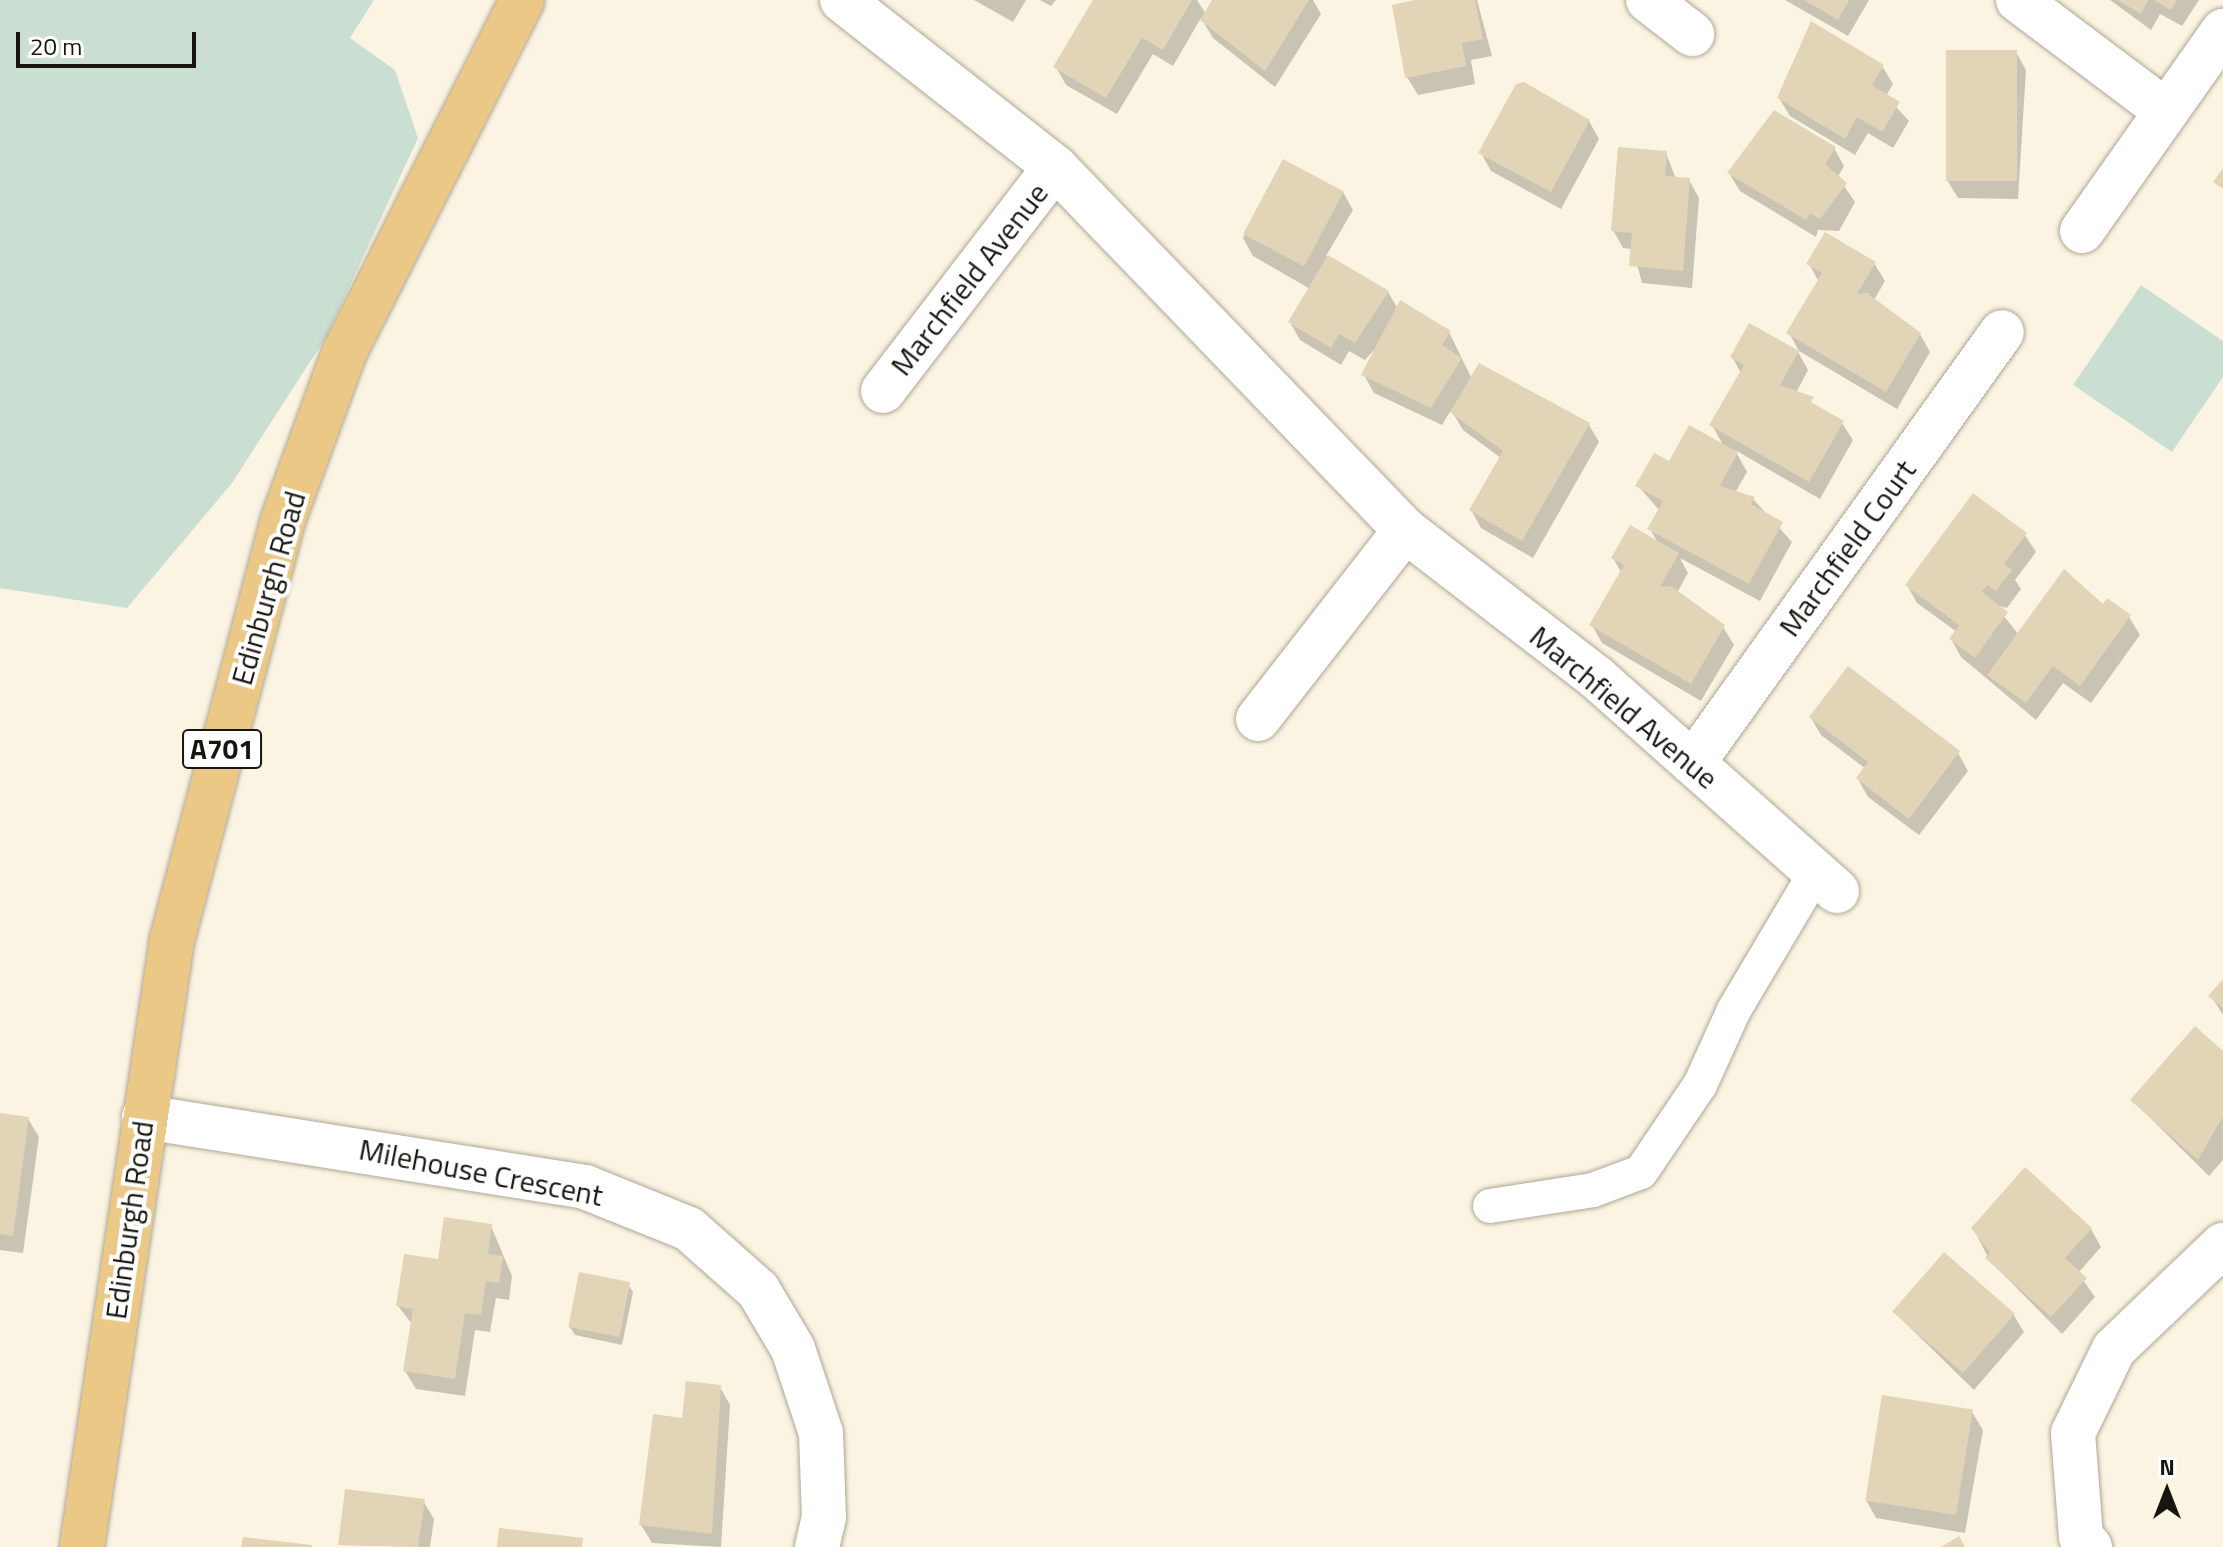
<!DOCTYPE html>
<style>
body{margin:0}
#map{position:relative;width:2223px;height:1547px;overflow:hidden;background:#fcf4e2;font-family:"Titillium Web",sans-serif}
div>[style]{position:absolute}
.green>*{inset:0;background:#cadfd2}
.shadow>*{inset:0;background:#0003}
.building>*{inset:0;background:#e1d4b7;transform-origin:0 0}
.roads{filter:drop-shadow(0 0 2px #afa797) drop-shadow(0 0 2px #afa797)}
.service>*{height:34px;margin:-17px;padding:0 17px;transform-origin:17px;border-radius:17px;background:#fff}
.minor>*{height:44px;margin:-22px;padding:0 22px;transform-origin:22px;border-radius:22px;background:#fff}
.primary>*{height:44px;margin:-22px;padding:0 22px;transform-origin:22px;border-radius:22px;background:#ecc887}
span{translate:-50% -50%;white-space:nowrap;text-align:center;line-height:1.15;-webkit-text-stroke:8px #fff;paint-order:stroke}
.shield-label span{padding:2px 6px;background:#fff;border:2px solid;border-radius:6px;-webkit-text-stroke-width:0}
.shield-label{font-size:28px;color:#18150f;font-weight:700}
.street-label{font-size:30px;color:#18150f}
.north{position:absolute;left:2127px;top:1451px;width:80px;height:80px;-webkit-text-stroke:6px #fff;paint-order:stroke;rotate:0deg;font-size:22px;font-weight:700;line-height:32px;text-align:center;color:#18150f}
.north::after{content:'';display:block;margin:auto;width:28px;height:36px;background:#18150f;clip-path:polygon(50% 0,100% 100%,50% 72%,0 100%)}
.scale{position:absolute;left:16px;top:32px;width:180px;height:36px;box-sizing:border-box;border:4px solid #18150f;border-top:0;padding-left:10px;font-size:24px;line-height:28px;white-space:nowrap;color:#18150f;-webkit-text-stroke:6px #fff;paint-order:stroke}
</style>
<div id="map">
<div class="green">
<div style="clip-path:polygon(0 0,374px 0,350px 38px,395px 70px,418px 138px,326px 337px,232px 483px,127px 608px,0 588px)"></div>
<div style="clip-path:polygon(2141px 285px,2223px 341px,2223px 377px,2172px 452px,2073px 385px)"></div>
</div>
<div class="shadow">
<div style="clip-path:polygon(974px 0,1026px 0,1013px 22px)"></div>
<div style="clip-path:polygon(1040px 0,1056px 0,1051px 6px)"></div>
<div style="clip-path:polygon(1096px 0,1197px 0,1206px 14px,1214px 0,1313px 0,1321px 14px,1275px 87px,1213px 38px,1201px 18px,1173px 66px,1153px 54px,1117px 114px,1066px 85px,1056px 67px)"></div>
<div style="clip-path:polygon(1426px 0,1477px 0,1492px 56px,1471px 60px,1475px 84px,1418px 95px,1407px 77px)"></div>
<div style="clip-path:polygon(1785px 0,1869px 0,1848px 36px)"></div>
<div style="clip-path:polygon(2110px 0,2199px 0,2182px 26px,2160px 14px,2151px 30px)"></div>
<div style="clip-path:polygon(2016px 52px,2026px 70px,2018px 199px,1958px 198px,1947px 180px)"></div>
<div style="clip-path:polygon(1882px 66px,1893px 84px,1886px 96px,1909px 121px,1893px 148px,1868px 133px,1855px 155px,1790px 116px,1779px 98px)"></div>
<div style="clip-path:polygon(1589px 121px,1599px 139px,1561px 209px,1491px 171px,1481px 153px)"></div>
<div style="clip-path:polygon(1834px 148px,1844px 166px,1838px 177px,1855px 202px,1839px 231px,1818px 230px,1816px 237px,1740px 191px,1729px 173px)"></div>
<div style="clip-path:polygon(1666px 153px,1676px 179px,1689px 180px,1699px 198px,1692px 288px,1642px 283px,1633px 249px,1623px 248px,1613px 230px)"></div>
<div style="clip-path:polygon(1283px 162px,1343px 192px,1353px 210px,1326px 256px,1388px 292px,1398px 309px,1449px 332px,1472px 379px,1589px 425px,1599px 442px,1533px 558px,1481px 528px,1471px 510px,1501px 458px,1463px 430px,1451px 410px,1442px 425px,1374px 393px,1364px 375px,1381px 342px,1365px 360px,1349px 351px,1341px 365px,1300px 340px,1290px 322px,1310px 289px,1253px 256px,1243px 238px)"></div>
<div style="clip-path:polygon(1874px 263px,1885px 281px,1874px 300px,1920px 334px,1930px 352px,1897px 409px,1799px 351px,1789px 333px,1819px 282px,1809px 264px)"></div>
<div style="clip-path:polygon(1798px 352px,1808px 370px,1796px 393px,1842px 423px,1853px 440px,1820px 499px,1735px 450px,1747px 472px,1735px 493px,1753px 499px,1792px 542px,1760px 601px,1680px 558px,1688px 573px,1677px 593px,1723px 627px,1734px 645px,1701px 701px,1602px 643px,1592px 625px,1621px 572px,1613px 558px,1658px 543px,1650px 529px,1660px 511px,1638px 486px,1670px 464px,1724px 447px,1712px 425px,1741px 373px,1732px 357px)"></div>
<div style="clip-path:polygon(2025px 535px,2036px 552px,2015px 580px,2021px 589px,2007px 608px,1995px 605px,2019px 635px,2104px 607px,2129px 617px,2140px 635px,2091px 703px,2063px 683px,2036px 720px,1961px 657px,1951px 639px,1957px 632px,1917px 603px,1907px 585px)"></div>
<div style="clip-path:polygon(1811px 718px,1958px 753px,1968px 771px,1919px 835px,1868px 797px,1858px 779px,1866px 769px,1821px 735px)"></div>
<div style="clip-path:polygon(2223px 982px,2223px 1015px,2211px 996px)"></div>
<div style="clip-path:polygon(2223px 1054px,2223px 1160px,2209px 1176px,2132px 1100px)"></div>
<div style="clip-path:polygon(0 1115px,28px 1119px,39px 1137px,23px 1253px,0 1250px)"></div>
<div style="clip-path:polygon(491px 1226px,512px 1276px,509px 1300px,496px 1298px,490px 1332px,475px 1330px,465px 1396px,416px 1389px,405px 1371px,412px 1324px,398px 1306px,440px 1261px)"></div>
<div style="clip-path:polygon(1973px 1228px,2091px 1229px,2101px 1247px,2078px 1273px,2095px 1297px,2062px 1334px,1990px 1261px)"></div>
<div style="clip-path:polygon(628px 1284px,633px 1292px,622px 1345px,575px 1335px,570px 1327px)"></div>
<div style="clip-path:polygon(1894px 1312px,2013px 1314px,2024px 1332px,1974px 1390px)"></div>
<div style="clip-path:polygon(720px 1387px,730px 1405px,721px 1547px,652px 1543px,641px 1525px)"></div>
<div style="clip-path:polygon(1972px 1412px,1983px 1430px,1965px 1533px,1876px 1518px,1866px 1500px)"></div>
<div style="clip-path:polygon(423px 1501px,434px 1519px,430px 1547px,341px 1545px)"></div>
</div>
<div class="building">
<div style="clip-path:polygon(1093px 0,1192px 0,1163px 50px,1142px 38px,1106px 98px,1053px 67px)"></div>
<div style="clip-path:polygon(1212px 0,1309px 0,1265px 71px,1200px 20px)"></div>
<div style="clip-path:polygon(1415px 0,1475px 0,1483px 39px,1462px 43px,1466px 66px,1405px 78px,1392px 5px)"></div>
<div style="clip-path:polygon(1804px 0,1849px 0,1838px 20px)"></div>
<div style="clip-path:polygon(2117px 0,2148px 0,2141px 14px)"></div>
<div style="clip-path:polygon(2154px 0,2177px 0,2171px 10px)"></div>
<div style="clip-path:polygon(1811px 21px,1884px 65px,1872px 85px,1900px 102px,1882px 132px,1857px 117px,1845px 139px,1777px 98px)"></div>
<div style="left:1946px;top:50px;width:71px;height:131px"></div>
<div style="clip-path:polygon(1524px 82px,1590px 120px,1551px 192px,1478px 153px,1516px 84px)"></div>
<div style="clip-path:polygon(1774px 110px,1836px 147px,1825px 164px,1847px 183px,1820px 219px,1810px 213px,1806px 220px,1727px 173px)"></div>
<div style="clip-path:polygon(1618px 147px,1667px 151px,1665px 176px,1690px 178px,1683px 271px,1629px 266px,1632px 233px,1611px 231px)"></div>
<div style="left:1283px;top:159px;width:69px;height:85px;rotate:28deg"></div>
<div style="clip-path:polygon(2223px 168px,2223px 189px,2213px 182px)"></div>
<div style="clip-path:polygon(1825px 232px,1876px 262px,1857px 294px,1867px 293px,1921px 333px,1886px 392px,1786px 333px,1822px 273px,1806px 264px)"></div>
<div style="clip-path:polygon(1328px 255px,1389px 291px,1355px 343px,1339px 334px,1331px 348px,1288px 322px)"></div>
<div style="clip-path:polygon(1400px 300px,1451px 331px,1442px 345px,1462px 358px,1431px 408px,1361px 375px)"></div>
<div style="clip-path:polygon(1749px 323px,1799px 351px,1780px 385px,1814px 397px,1811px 402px,1844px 421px,1809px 482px,1709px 425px,1744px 365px,1730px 357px)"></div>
<div style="clip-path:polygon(1479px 363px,1590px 423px,1522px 541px,1469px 510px,1503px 451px,1450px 412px)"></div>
<div style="clip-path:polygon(1689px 425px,1738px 452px,1720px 486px,1755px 497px,1751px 504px,1783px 522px,1749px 584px,1647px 529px,1663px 501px,1635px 486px,1654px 453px,1669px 461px)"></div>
<div style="clip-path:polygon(1973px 493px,2027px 533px,2004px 564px,2012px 570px,1996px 591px,1987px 585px,1982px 592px,2008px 612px,1975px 658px,1949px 639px,1959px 625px,1905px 585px)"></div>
<div style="clip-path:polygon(1630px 525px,1679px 553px,1660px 587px,1671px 586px,1725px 625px,1691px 684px,1589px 625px,1624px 565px,1611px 558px)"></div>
<div style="clip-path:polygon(2064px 569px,2103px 604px,2107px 598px,2131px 615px,2080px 686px,2053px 666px,2026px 703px,1987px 675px)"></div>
<div style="clip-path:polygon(1848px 666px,1960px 751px,1909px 819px,1856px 778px,1868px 762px,1809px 717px)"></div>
<div style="clip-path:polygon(2223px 979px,2223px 1008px,2208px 996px)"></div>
<div style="clip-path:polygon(2195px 1026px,2223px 1051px,2223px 1116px,2198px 1160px,2130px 1100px)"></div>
<div style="clip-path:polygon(0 1113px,29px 1117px,13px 1236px,0 1234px)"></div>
<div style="clip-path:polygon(2025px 1167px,2092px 1228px,2065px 1258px,2087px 1278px,2051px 1317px,1985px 1258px,1990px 1253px,1971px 1228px)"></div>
<div style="clip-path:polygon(444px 1217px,492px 1224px,488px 1254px,503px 1256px,499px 1283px,486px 1281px,481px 1315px,465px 1313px,455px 1379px,403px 1371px,413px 1309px,396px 1306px,404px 1254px,438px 1259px)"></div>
<div style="left:1944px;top:1252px;width:94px;height:79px;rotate:41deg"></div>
<div style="left:579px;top:1272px;width:52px;height:56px;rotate:11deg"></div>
<div style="clip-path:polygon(686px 1381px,721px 1385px,712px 1534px,639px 1525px,653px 1414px,682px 1418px)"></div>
<div style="left:1882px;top:1395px;width:92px;height:107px;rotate:9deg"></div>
<div style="clip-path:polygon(345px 1489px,425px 1499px,418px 1547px,338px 1545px)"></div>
<div style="clip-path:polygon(499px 1528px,583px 1538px,582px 1547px,497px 1547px)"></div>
<div style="clip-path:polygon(1959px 1536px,1965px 1547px,1941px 1547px)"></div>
<div style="clip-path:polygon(243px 1537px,312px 1545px,312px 1547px,241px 1547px)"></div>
</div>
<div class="roads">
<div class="service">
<div style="left:1490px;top:1206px;width:104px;rotate:-8.8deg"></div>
<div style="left:1593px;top:1190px;width:51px;rotate:-20.6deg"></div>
<div style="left:1641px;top:1172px;width:105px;rotate:-55.9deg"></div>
<div style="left:1700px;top:1085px;width:82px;rotate:-65.6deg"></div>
<div style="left:1734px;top:1010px;width:161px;rotate:-59.3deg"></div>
</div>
<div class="minor">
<div style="left:842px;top:0;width:271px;rotate:38.1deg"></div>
<div style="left:1055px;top:167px;width:504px;rotate:46.04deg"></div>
<div style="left:1405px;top:530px;width:242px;rotate:37.6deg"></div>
<div style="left:1597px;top:678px;width:321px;rotate:41.6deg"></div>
<div style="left:1648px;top:0;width:56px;rotate:37.7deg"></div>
<div style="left:2018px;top:0;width:185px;rotate:36.9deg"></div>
<div style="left:2082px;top:231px;width:245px;rotate:-54.8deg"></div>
<div style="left:883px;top:391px;width:282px;rotate:-52.5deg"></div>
<div style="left:1258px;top:719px;width:239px;rotate:-52.1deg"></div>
<div style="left:1693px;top:763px;width:530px;rotate:-54.36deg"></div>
<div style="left:144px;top:1117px;width:447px;rotate:9deg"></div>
<div style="left:585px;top:1187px;width:112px;rotate:22deg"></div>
<div style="left:689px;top:1229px;width:92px;rotate:41.5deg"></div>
<div style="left:758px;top:1290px;width:69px;rotate:59.3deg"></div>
<div style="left:793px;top:1349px;width:89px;rotate:71.6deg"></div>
<div style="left:821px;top:1433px;width:84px;rotate:88deg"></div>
<div style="left:824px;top:1517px;width:31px;rotate:103deg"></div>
<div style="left:2090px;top:1547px;width:13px;rotate:-132deg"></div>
<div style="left:2081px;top:1537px;width:104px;rotate:-94.4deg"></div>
<div style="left:2073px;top:1433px;width:93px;rotate:-64deg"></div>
<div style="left:2114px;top:1349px;width:151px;rotate:-43.7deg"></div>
</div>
<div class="primary">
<div style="left:82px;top:1547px;width:614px;rotate:-81.57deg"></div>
<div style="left:172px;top:940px;width:434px;rotate:-75.2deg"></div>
<div style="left:283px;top:520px;width:178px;rotate:-69.9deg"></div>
<div style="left:344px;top:353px;width:395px;rotate:-63.2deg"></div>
</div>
</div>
<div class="shield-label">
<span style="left:222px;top:749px">A701</span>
</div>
<div class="street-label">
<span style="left:969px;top:279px;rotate:-52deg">Marchfield Avenue</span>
<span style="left:1847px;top:548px;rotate:-54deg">Marchfield Court</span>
<span style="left:268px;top:588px;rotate:-74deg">Edinburgh Road</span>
<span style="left:1624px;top:707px;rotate:40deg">Marchfield Avenue</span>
<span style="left:481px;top:1172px;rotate:11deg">Milehouse Crescent</span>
<span style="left:129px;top:1220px;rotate:-82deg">Edinburgh Road</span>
</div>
<div class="north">N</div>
<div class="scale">20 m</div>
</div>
